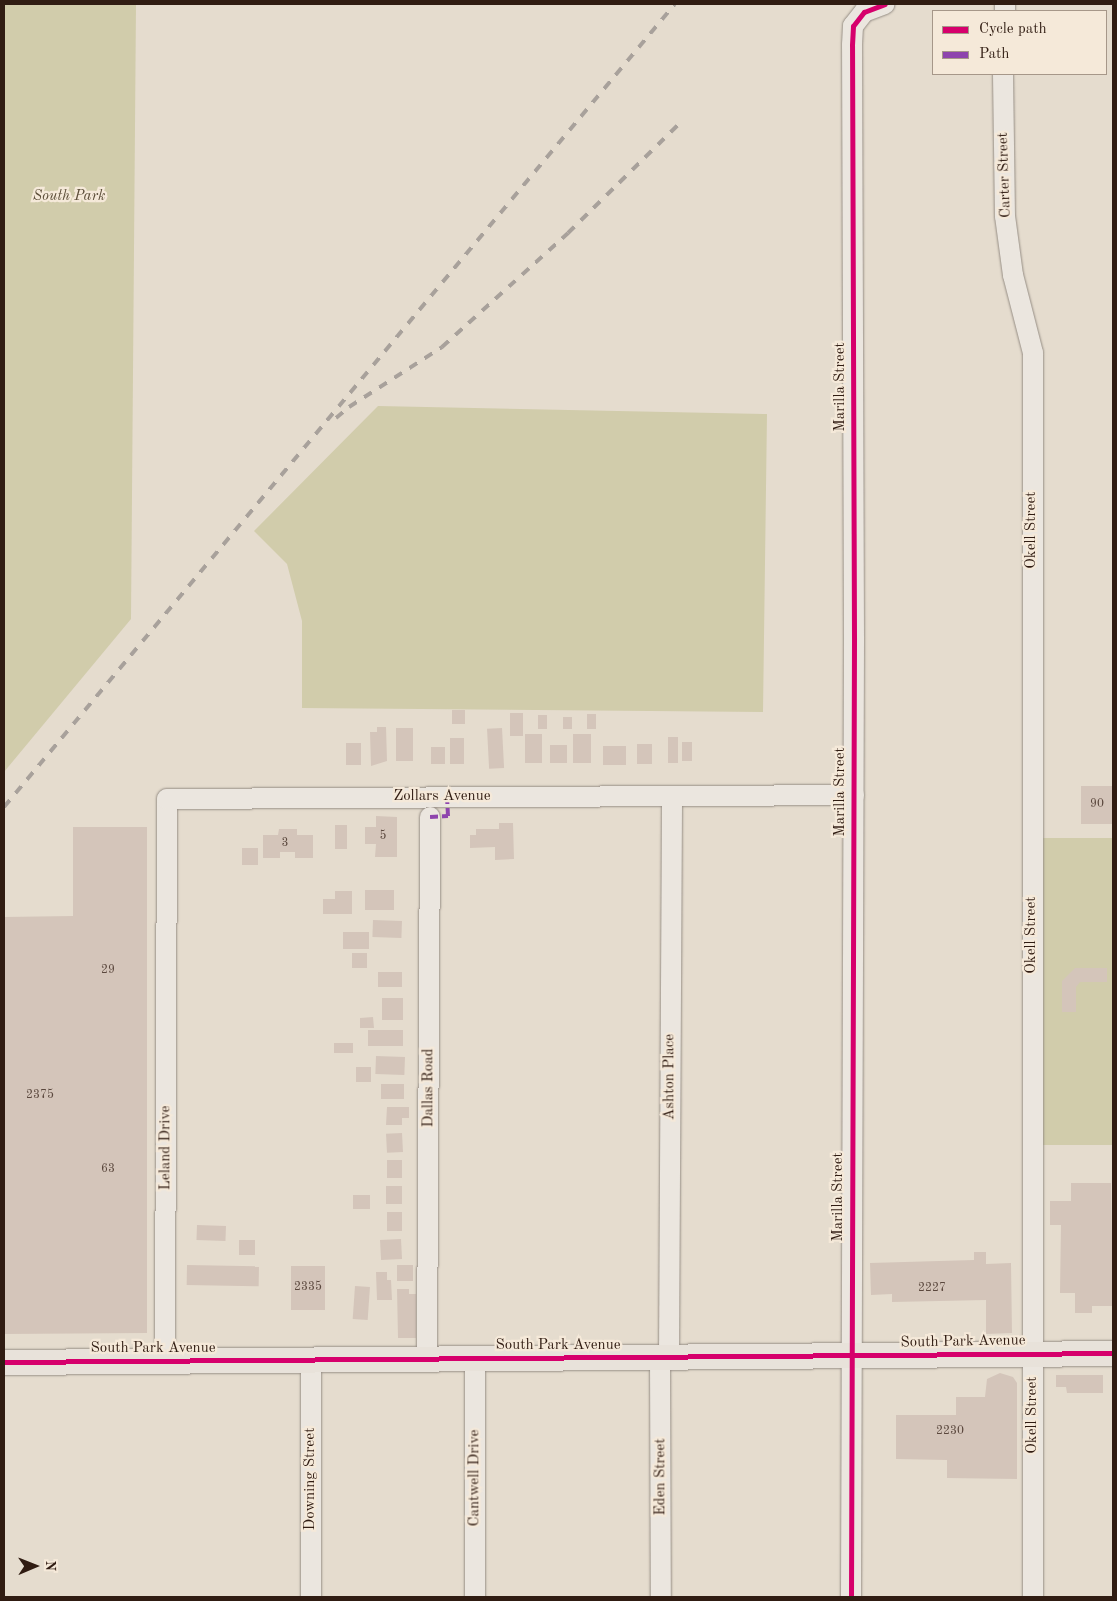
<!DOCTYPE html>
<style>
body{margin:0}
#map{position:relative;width:1117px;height:1601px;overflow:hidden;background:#e5dcce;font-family:"Old Standard TT",serif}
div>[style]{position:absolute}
.green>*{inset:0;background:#d1ccab;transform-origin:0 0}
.building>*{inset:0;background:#d4c5ba;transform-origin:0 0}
.roads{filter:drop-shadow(0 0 1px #968e85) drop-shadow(0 0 1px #968e85)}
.minor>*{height:20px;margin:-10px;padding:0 10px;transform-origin:10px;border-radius:10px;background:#ebe6df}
.major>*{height:25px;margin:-12.5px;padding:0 12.5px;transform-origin:12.5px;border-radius:12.5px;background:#e8e2da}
.rail>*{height:4px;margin-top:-2px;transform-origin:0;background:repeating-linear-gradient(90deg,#a8a19b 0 9px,transparent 0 18px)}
.quiet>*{height:4px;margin-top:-2px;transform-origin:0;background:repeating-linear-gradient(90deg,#8e44ad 0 8px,transparent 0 12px)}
.cycleway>*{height:5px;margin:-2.5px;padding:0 2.5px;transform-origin:2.5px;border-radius:2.5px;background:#d6006c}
span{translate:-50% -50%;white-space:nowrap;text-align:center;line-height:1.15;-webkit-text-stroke:4.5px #f5e9d9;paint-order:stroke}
.number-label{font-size:12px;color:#5a473d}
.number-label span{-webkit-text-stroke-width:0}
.street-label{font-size:15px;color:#301c12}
.park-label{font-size:15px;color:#5b4d38;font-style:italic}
.frame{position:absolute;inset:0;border:5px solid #301c12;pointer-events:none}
.legend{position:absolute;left:932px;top:10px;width:175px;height:65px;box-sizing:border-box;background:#f5e9d9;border:1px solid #a69789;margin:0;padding:6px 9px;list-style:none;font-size:15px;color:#301c12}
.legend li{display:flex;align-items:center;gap:10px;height:25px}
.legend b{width:25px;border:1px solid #a69789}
.north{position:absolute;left:10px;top:1541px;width:50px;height:50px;-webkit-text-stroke:4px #f5e9d9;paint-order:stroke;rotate:89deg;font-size:14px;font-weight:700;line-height:20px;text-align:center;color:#301c12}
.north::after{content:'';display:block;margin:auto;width:18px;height:22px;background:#301c12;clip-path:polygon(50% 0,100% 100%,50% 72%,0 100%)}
</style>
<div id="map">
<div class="green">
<div style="clip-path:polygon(4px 4px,136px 4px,131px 619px,4px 772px)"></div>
<div style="clip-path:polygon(378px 406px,767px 414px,763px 712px,302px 708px,302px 621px,287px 564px,254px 531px)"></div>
<div style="left:1113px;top:838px;width:307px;height:70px;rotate:90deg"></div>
</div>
<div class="building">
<div style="left:465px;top:710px;width:14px;height:13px;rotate:90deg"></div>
<div style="left:510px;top:713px;width:13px;height:23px"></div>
<div style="left:587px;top:714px;width:9px;height:15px"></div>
<div style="left:538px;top:715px;width:9px;height:14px"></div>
<div style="left:563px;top:717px;width:9px;height:12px"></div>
<div style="clip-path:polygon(377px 727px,386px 727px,387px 761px,371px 766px,370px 732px,377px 732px)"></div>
<div style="left:396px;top:728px;width:17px;height:33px"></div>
<div style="left:502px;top:728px;width:40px;height:15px;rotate:87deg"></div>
<div style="left:525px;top:734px;width:17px;height:29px"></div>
<div style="left:573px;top:734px;width:18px;height:29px"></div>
<div style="left:668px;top:737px;width:10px;height:26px"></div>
<div style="left:450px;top:738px;width:14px;height:26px"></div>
<div style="left:682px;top:742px;width:10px;height:19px"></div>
<div style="left:346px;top:743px;width:15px;height:22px"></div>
<div style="left:637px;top:744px;width:15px;height:20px"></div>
<div style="left:550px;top:745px;width:17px;height:18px"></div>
<div style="left:603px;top:746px;width:23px;height:19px"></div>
<div style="left:431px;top:747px;width:14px;height:17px"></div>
<div style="left:1081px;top:786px;width:32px;height:38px"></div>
<div style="clip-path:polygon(376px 816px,397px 817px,397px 857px,375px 857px,376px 844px,365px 844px,365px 827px,376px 827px)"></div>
<div style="clip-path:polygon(499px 823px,513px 823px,514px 859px,495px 860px,495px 847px,470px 848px,470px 835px,476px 835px,476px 829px,499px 829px)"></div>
<div style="left:335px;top:825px;width:12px;height:24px"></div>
<div style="clip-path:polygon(73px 827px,147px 827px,147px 1333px,4px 1334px,4px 917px,73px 916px)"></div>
<div style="clip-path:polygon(279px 829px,297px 829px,297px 835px,313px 835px,313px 858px,295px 858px,295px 852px,280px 852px,280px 858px,263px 858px,263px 835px,278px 835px)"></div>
<div style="left:242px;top:848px;width:16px;height:17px"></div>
<div style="left:365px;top:890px;width:29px;height:20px"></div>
<div style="clip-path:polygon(335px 891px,352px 891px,352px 914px,323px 914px,323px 899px,335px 899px)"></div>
<div style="left:373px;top:920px;width:29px;height:17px;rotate:2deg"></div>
<div style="left:343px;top:932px;width:26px;height:17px"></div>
<div style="left:352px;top:953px;width:15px;height:15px"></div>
<div style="clip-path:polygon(1075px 968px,1107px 968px,1107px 982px,1080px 982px,1076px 987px,1076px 1012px,1062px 1012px,1062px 981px)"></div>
<div style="left:378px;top:972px;width:24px;height:15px"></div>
<div style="left:382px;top:998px;width:21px;height:22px"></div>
<div style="clip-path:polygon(373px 1017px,374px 1028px,360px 1028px,360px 1018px)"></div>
<div style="left:403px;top:1030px;width:16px;height:35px;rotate:90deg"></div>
<div style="left:334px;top:1043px;width:19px;height:10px"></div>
<div style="left:376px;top:1056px;width:29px;height:18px;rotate:2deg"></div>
<div style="left:356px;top:1067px;width:15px;height:15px"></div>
<div style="left:381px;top:1084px;width:23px;height:15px"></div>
<div style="clip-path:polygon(387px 1107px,409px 1107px,409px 1118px,402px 1118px,402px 1125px,386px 1125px)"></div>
<div style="left:402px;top:1133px;width:19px;height:16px;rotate:87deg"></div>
<div style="left:387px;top:1160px;width:15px;height:18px"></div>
<div style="clip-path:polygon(1111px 1174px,1113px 1306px,1092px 1306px,1092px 1313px,1075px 1313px,1075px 1293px,1060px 1293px,1061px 1225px,1050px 1225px,1050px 1201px,1071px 1201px,1071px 1183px,1111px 1183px)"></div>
<div style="left:386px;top:1186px;width:16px;height:18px"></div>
<div style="left:353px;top:1195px;width:17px;height:14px"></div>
<div style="left:387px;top:1212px;width:15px;height:19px"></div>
<div style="left:197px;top:1225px;width:29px;height:15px;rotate:2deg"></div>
<div style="left:401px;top:1239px;width:20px;height:21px;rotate:87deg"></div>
<div style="left:239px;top:1240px;width:16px;height:15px"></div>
<div style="clip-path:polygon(974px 1252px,986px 1252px,986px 1264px,1011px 1263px,1012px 1333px,986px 1334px,986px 1300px,892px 1302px,892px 1294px,871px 1295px,870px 1263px,974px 1260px)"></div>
<div style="left:187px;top:1265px;width:72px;height:20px;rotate:1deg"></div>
<div style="left:397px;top:1265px;width:16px;height:16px"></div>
<div style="left:291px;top:1266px;width:34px;height:44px"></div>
<div style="clip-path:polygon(376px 1272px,387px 1272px,387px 1280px,391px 1280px,392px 1300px,377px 1300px)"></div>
<div style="left:355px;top:1286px;width:15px;height:33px;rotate:4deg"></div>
<div style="clip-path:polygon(397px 1289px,409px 1289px,409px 1294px,416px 1294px,416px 1338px,398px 1338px)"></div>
<div style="clip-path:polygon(1000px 1373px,1013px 1377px,1017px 1383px,1017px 1479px,947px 1478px,947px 1460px,896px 1459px,896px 1415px,956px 1415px,956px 1397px,985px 1397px,987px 1379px)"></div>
<div style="clip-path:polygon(1056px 1375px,1103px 1375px,1103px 1393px,1067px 1393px,1066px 1387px,1056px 1387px)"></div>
</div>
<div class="roads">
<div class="minor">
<div style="left:1005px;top:11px;width:7px;rotate:-90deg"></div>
<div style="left:1003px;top:74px;width:142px;rotate:89.2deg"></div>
<div style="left:1005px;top:216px;width:60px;rotate:82.3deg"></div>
<div style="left:1013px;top:275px;width:81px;rotate:75.6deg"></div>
<div style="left:1033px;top:353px;width:1244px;rotate:90deg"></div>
<div style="left:660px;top:1358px;width:239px;rotate:89.8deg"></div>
<div style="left:669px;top:1358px;width:562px;rotate:-89.69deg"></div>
<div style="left:427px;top:1359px;width:542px;rotate:-89.68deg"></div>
<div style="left:475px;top:1359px;width:238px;rotate:90deg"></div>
<div style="left:165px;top:1361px;width:562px;rotate:-89.8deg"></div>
<div style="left:167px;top:799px;width:687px;rotate:-0.33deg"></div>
<div style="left:311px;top:1597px;width:237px;rotate:-90deg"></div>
<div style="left:851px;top:1597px;width:960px;rotate:-89.82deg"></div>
<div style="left:854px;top:637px;width:592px;rotate:-90.19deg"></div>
<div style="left:852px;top:45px;width:19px;rotate:-87deg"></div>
<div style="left:853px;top:26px;width:18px;rotate:-52deg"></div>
<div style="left:864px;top:12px;width:22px;rotate:-21deg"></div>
</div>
<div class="major">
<div style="left:4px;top:1362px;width:1109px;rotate:-0.46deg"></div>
</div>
</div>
<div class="rail">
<div style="left:336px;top:418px;width:17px;rotate:-40deg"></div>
<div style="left:349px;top:407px;width:111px;rotate:-32.8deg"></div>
<div style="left:442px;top:347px;width:170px;rotate:-42.1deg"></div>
<div style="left:568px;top:233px;width:158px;rotate:-44.5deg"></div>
<div style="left:4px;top:807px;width:1046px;rotate:-50.12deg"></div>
</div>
<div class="quiet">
<div style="left:430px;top:817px;width:18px;rotate:-3deg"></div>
<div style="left:448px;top:816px;width:19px;rotate:-93deg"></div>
</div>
<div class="cycleway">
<div style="left:4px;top:1362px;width:1109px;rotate:-0.46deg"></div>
<div style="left:851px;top:1597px;width:960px;rotate:-89.82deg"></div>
<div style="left:854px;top:637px;width:592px;rotate:-90.19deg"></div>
<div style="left:852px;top:45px;width:19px;rotate:-87deg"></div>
<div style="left:853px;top:26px;width:18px;rotate:-52deg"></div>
<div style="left:864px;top:12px;width:22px;rotate:-21deg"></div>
</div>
<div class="number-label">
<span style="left:1097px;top:805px">90</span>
<span style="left:383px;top:837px">5</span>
<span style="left:285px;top:844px">3</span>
<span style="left:108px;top:971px">29</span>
<span style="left:40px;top:1096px">2375</span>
<span style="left:108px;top:1170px">63</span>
<span style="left:308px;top:1288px">2335</span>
<span style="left:932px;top:1289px">2227</span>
<span style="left:950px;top:1432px">2230</span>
</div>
<div class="street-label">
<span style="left:1005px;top:175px;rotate:-92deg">Carter Street</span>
<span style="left:841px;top:387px;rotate:-90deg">Marilla Street</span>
<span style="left:1032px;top:530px;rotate:-90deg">Okell Street</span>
<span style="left:841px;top:792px;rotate:-90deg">Marilla Street</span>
<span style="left:442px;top:797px">Zollars Avenue</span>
<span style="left:1032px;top:935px;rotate:-90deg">Okell Street</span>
<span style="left:670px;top:1077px;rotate:-90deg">Ashton Place</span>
<span style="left:429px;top:1088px;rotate:-90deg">Dallas Road</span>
<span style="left:166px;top:1148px;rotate:-90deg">Leland Drive</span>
<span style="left:839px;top:1197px;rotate:-90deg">Marilla Street</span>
<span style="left:963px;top:1342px;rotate:-1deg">South Park Avenue</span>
<span style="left:558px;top:1346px">South Park Avenue</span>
<span style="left:153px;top:1349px">South Park Avenue</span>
<span style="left:1033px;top:1415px;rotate:-90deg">Okell Street</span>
<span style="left:661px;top:1477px;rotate:-90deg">Eden Street</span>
<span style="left:475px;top:1478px;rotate:-90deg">Cantwell Drive</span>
<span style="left:311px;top:1479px;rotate:-90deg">Downing Street</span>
</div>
<div class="park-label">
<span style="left:69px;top:197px">South Park</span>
</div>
<div class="frame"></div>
<ul class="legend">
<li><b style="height:6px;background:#d6006c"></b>Cycle path</li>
<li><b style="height:6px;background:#8e44ad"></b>Path</li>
</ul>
<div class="north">N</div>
</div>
